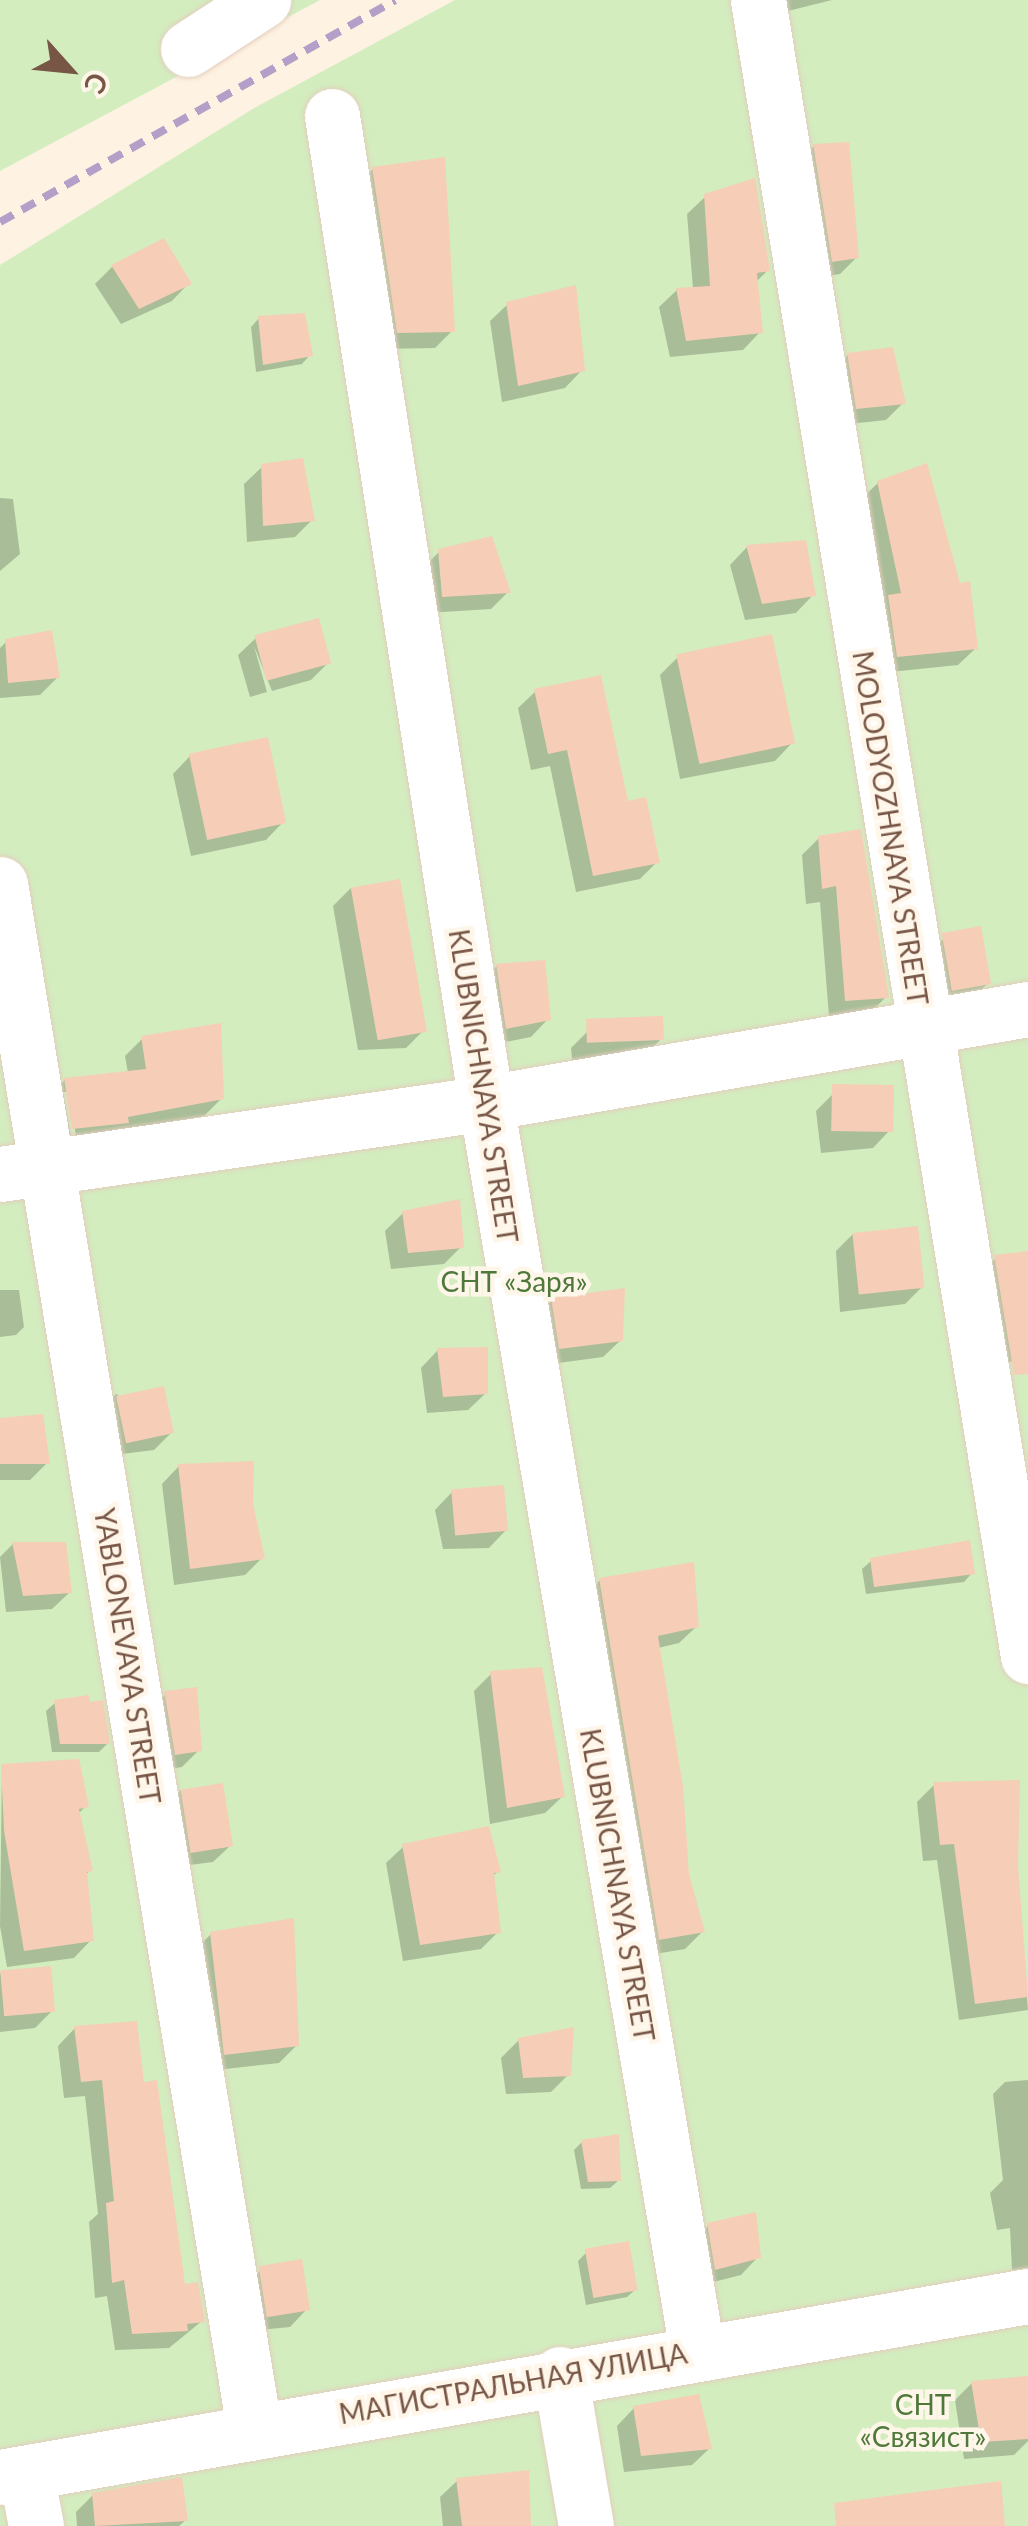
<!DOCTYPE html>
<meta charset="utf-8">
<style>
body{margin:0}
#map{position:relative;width:1028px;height:2526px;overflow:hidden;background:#fef2e2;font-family:Lato,sans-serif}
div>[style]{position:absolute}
.green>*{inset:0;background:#d3edbf}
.shadow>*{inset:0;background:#0003}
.building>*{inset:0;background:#f6ceb7;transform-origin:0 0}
.roads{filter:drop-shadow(0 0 2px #e3cebd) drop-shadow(0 0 2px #e3cebd)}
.minor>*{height:55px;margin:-27.5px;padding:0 27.5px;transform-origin:27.5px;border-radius:27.5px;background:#fff}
.rail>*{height:8px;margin-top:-4px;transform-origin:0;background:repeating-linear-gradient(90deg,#b49fc8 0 15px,transparent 0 25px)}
span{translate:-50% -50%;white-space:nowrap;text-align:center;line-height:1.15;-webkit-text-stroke:9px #fff6ea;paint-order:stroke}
.street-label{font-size:28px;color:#785646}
.park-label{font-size:28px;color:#4f793b}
.north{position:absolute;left:20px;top:20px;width:100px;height:100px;-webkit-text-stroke:8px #fff6ea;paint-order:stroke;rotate:117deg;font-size:28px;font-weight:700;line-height:40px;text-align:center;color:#785646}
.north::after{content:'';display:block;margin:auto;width:35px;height:45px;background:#785646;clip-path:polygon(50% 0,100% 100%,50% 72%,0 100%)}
</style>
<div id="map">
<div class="green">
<div style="clip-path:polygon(0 0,320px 0,0 171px)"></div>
<div style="clip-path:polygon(455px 0,1028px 0,1028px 2526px,0 2526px,0 265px,256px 107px)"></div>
</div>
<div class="shadow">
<div style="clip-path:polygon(774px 0,832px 0,780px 13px)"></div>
<div style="clip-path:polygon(814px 146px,857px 257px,840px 274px,816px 278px,797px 164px)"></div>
<div style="clip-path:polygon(373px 169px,452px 331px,435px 348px,381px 349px,355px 187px)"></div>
<div style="clip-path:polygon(705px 197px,768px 270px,756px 282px,760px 332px,743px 350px,670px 357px,659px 307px,677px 290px,693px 289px,687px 214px)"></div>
<div style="clip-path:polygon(163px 241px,189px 283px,172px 301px,121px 324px,95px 284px,112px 267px)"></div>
<div style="clip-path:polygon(508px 304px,582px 370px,565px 388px,502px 402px,490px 321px)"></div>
<div style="clip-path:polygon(259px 318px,310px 355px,302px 364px,256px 372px,251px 327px)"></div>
<div style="clip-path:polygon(848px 355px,903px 403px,886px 420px,840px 425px,831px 372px)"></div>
<div style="clip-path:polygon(262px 467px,312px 520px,295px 537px,247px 542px,244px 484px)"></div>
<div style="clip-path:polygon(878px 483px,976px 648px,958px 665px,880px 673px,860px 500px)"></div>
<div style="clip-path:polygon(0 498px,13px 499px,20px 554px,0 571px)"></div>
<div style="clip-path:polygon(747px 547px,813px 595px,796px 613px,745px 620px,730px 565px)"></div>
<div style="clip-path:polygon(440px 551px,508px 592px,491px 609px,426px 613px,422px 569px)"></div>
<div style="clip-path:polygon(256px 638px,328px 663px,311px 680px,272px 691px,254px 646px,267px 692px,250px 697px,238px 655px)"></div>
<div style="clip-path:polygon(7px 641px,57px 678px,40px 695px,0 698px,0 648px)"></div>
<div style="clip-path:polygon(677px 658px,792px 743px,775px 761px,680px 779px,660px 675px)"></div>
<div style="clip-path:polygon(536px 691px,626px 804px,657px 862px,640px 879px,576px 892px,550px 766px,531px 770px,518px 708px)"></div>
<div style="clip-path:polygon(190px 756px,283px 822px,266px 840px,191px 856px,173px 774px)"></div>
<div style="clip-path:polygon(819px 838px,886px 997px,869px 1014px,829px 1017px,820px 902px,806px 904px,802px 855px)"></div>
<div style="clip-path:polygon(351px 888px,423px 1031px,406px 1048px,358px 1050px,333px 906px)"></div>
<div style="clip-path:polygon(944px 938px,988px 983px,971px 1000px,934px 1006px,926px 956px)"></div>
<div style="clip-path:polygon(497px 966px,548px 1019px,531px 1037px,489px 1045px,480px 983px)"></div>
<div style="clip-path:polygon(evenodd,218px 1026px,222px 1098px,204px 1116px,117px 1132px,109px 1140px,55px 1146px,47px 1097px,65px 1080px,128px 1073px,125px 1056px,143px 1038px,218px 1026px,63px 1092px,68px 1092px,77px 1141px,72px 1142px,63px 1092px)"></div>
<div style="clip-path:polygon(588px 1031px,661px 1039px,644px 1057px,573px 1069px,571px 1048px)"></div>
<div style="clip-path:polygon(833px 1094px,890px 1130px,873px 1148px,821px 1153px,816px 1111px)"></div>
<div style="clip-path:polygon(403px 1213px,461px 1247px,444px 1264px,391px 1269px,385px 1231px)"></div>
<div style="clip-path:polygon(853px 1234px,922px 1287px,905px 1304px,840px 1312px,836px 1251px)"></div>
<div style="clip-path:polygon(1028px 1254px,1028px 1360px,997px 1363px,982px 1271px,996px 1258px)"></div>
<div style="clip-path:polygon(0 1290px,19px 1290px,24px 1327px,16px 1335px,0 1337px)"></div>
<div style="clip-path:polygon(552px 1300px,621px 1340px,603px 1357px,543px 1365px,535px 1317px)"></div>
<div style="clip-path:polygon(438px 1350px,486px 1393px,468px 1410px,427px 1413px,421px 1368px)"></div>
<div style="clip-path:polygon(116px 1394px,171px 1433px,154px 1450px,106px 1456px,99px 1411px)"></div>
<div style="clip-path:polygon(0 1420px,47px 1463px,30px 1480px,0 1480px)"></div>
<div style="clip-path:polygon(179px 1466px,262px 1558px,245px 1575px,174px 1585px,162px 1484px)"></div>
<div style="clip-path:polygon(452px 1492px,506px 1530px,489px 1548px,443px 1549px,435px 1510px)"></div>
<div style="clip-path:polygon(13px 1544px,70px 1592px,52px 1609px,6px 1612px,0 1557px)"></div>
<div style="clip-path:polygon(871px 1561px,972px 1573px,964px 1582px,866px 1594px,862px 1569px)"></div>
<div style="clip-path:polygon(600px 1580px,697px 1626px,679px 1643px,658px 1648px,686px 1875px,702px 1932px,685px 1949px,643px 1956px,583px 1598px)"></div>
<div style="clip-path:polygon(491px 1674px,563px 1796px,545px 1813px,490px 1824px,474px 1691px)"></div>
<div style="clip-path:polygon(166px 1694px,199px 1750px,182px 1767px,158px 1771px,148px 1711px)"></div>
<div style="clip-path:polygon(55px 1703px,107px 1744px,99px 1752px,52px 1752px,46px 1711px)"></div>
<div style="clip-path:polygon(2px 1767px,86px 1806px,78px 1814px,90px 1870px,85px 1876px,91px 1940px,74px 1958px,7px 1967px,0 1926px)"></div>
<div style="clip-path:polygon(934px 1785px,1016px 1867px,1028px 2010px,959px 2020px,937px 1860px,923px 1861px,917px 1802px)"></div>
<div style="clip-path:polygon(181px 1790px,231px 1845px,213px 1862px,174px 1867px,164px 1807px)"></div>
<div style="clip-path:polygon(404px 1846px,498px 1871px,492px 1877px,498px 1932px,481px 1949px,403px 1961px,386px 1863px)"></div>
<div style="clip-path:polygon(211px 1934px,297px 2045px,279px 2063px,208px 2071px,194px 1951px)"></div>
<div style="clip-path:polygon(0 1973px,52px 2011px,35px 2028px,0 2032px)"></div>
<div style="clip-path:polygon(75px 2028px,142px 2085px,183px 2287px,202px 2321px,169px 2348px,115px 2350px,107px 2296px,95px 2298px,89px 2222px,98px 2214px,85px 2096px,64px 2098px,58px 2046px)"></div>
<div style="clip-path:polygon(519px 2040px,569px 2074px,551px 2092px,506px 2094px,501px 2058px)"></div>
<div style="clip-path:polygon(1028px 2080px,1028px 2268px,1012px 2270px,1010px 2228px,997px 2230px,990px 2193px,1003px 2180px,993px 2094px,1005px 2082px)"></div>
<div style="clip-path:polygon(582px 2142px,619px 2180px,610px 2188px,581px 2189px,574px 2150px)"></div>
<div style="clip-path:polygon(708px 2226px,758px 2257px,741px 2275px,698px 2286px,691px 2243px)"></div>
<div style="clip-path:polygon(586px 2253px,636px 2289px,627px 2297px,586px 2305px,578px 2261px)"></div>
<div style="clip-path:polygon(261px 2270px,307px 2309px,290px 2327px,250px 2331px,243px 2288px)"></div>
<div style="clip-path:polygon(972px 2383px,1028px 2397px,1028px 2441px,1014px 2455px,964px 2459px,955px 2400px)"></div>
<div style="clip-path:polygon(634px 2408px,710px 2448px,692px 2465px,624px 2472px,617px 2426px)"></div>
<div style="clip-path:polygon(458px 2480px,529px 2526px,443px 2526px,440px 2497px)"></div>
<div style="clip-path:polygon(93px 2495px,186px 2520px,179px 2526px,77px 2526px,76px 2512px)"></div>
</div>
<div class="building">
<div style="clip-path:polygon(849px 142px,859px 258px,832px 262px,813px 144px)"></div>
<div style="clip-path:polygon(445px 157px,455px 332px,397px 333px,372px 167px)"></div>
<div style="clip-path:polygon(755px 178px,770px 271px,757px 273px,763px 333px,686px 341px,676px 288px,710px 286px,704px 194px)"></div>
<div style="clip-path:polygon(164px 238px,192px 284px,139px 309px,111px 265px)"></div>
<div style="clip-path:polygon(576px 285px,585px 371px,518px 386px,506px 302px)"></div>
<div style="clip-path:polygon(305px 313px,313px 356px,263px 365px,258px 316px)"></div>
<div style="clip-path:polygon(893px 347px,906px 404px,856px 409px,847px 353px)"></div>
<div style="clip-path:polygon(303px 458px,315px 521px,263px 526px,261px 464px)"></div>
<div style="clip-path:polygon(927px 463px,960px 583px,970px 581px,978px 649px,897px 657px,888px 595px,901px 593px,877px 481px)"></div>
<div style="clip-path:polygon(492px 536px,511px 593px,442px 597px,438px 549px)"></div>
<div style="clip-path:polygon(806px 540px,816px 596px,762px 604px,746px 545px)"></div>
<div style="left:319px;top:618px;width:47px;height:67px;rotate:75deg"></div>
<div style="clip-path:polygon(52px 630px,60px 678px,8px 683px,5px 639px)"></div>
<div style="left:772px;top:634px;width:112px;height:98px;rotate:78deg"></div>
<div style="clip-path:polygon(601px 675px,628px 801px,646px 797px,660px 863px,593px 876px,567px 750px,548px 754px,534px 689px)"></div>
<div style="left:268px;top:737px;width:88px;height:81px;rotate:78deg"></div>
<div style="clip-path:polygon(861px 829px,889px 998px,845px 1001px,836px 886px,822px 889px,818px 836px)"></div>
<div style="left:400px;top:879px;width:155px;height:50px;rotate:80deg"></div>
<div style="left:981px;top:926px;width:59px;height:40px;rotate:80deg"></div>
<div style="clip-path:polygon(545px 960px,551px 1020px,506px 1029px,496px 964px)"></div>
<div style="left:663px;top:1016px;width:24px;height:77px;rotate:88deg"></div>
<div style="clip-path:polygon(221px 1023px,224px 1099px,128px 1117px,129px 1123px,72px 1129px,64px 1078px,146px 1069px,141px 1036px)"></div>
<div style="left:894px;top:1085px;width:47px;height:62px;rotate:91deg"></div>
<div style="clip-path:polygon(460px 1199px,464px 1248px,408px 1253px,402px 1211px)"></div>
<div style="left:918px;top:1226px;width:62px;height:66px;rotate:84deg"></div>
<div style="clip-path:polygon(1028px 1251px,1028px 1374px,1014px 1375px,994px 1255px)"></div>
<div style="clip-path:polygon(625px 1288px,623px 1341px,559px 1349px,551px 1298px)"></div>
<div style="clip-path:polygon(488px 1347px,488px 1394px,443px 1397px,437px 1348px)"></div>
<div style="left:164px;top:1386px;width:48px;height:49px;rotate:78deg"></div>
<div style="clip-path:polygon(43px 1414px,50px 1464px,0 1464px,0 1418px)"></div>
<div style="clip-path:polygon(254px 1461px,253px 1503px,265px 1559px,190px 1569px,178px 1464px)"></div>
<div style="left:504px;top:1485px;width:46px;height:53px;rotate:85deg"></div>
<div style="clip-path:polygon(970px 1540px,975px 1574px,874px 1587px,870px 1558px)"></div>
<div style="clip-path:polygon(12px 1542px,66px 1542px,72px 1593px,23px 1596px)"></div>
<div style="clip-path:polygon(694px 1562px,699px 1627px,658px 1636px,683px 1786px,689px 1874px,705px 1932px,659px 1940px,599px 1578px)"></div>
<div style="clip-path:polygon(542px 1667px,565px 1797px,507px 1808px,490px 1671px)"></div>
<div style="clip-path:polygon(197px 1687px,202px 1751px,175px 1755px,164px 1691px)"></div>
<div style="clip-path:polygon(89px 1695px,90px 1702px,103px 1700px,110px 1744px,60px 1744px,54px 1700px)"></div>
<div style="clip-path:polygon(79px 1759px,89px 1807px,79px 1809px,93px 1871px,87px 1872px,94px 1941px,24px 1951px,4px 1831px,1px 1764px)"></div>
<div style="clip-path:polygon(1020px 1780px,1018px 1866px,1028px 1997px,975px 2004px,954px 1844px,940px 1845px,933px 1782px)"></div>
<div style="left:223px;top:1783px;width:64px;height:43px;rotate:81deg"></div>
<div style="clip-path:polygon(489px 1826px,501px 1872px,494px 1873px,501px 1933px,420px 1945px,402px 1844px)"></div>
<div style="clip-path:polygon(294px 1918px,299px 2046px,224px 2055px,210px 1932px)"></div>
<div style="left:51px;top:1966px;width:46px;height:51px;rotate:85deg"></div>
<div style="clip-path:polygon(137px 2021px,144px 2082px,157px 2080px,185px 2284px,198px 2282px,205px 2322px,187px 2324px,188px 2331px,132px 2334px,124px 2280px,112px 2283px,106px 2203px,114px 2201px,102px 2080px,81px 2082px,74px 2026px)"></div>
<div style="clip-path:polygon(574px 2027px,571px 2076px,523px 2078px,518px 2038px)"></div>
<div style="clip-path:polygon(619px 2134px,621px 2181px,588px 2182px,581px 2140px)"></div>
<div style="clip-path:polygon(756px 2212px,761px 2258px,715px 2270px,707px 2223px)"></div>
<div style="left:629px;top:2241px;width:50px;height:45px;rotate:80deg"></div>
<div style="left:302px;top:2259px;width:52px;height:44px;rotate:81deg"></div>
<div style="clip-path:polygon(1028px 2376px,1028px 2439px,981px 2442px,971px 2381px)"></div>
<div style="clip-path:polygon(699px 2394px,712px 2449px,641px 2456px,633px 2406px)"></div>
<div style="clip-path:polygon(529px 2470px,531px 2526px,462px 2526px,456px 2478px)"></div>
<div style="clip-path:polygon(182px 2477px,188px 2521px,95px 2526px,92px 2493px)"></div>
<div style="clip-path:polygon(1001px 2481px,1005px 2526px,836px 2526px,834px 2503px)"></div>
</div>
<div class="roads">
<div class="minor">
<div style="left:758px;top:0;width:1678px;rotate:80.74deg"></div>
<div style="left:188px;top:49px;width:90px;rotate:-33.2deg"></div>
<div style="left:332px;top:116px;width:999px;rotate:81.13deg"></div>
<div style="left:486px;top:1103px;width:1266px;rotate:80.4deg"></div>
<div style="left:0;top:884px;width:1565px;rotate:80.66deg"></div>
<div style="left:0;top:1174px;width:491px;rotate:-8.3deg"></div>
<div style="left:486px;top:1103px;width:550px;rotate:-9.84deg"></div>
<div style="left:560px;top:2374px;width:154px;rotate:80.3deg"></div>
<div style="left:26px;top:2473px;width:54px;rotate:79.3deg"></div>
<div style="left:0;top:2477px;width:1044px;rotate:-9.99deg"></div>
</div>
</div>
<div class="rail">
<div style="left:0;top:222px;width:453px;rotate:-29.3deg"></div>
</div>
<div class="street-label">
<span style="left:891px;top:828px;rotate:81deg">MOLODYOZHNAYA STREET</span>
<span style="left:484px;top:1086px;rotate:81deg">KLUBNICHNAYA STREET</span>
<span style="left:128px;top:1656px;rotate:81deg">YABLONEVAYA STREET</span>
<span style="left:618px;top:1885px;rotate:80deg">KLUBNICHNAYA STREET</span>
<span style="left:513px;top:2383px;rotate:-10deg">МАГИСТРАЛЬНАЯ УЛИЦА</span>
</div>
<div class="park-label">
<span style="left:514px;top:1281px">СНТ «Заря»</span>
<span style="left:923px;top:2420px">СНТ<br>«Связист»</span>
</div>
<div class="north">С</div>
</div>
